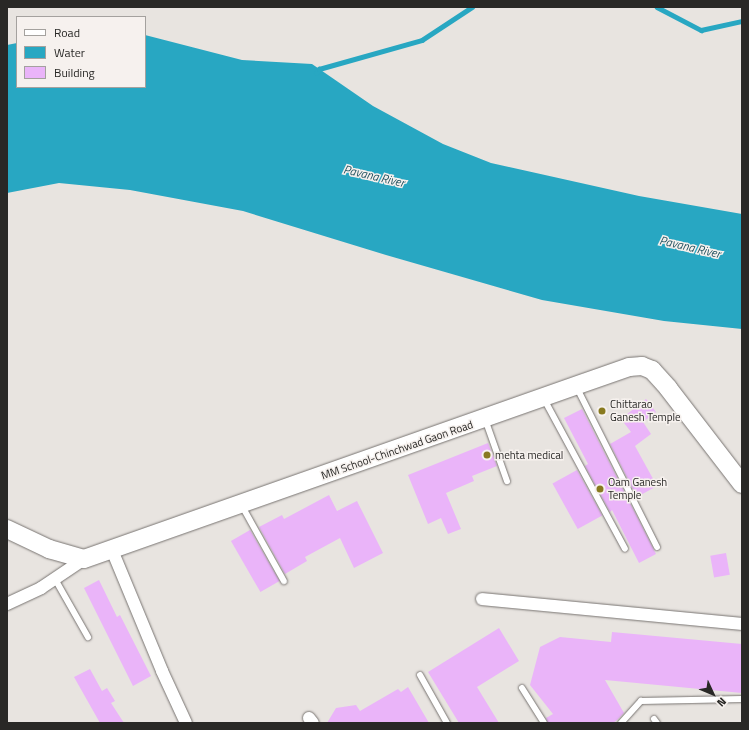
<!DOCTYPE html>
<style>
body{margin:0}
#map{position:relative;width:749px;height:730px;overflow:hidden;background:#e8e4e0;font-family:"Titillium Web",sans-serif}
div>[style]{position:absolute}
.water>*{inset:0;background:#28a7c2}
.stream>*{height:4.5px;margin:-2.25px;padding:0 2.25px;transform-origin:2.25px;border-radius:2.25px;background:#28a7c2}
.building>*{inset:0;background:#eab4f9;transform-origin:0 0}
.roads{filter:drop-shadow(0 0 1px #787471) drop-shadow(0 0 1px #787471)}
.service>*{height:6px;margin:-3px;padding:0 3px;transform-origin:3px;border-radius:3px;background:#fff}
.minor>*{height:12px;margin:-6px;padding:0 6px;transform-origin:6px;border-radius:6px;background:#fff}
.secondary>*{height:18px;margin:-9px;padding:0 9px;transform-origin:9px;border-radius:9px;background:#fff}
.dots>*{width:11px;height:11px;translate:-50% -50%;box-sizing:border-box;border:2px solid #f6f1ee;border-radius:50%}
span{translate:-50% -50%;white-space:nowrap;text-align:center;line-height:1.15;-webkit-text-stroke:3px #f6f1ee;paint-order:stroke}
.poi-label{font-size:11px;color:#292826}
.left{translate:0 -50%;text-align:left}
.street-label{font-size:11px;color:#292826}
.water-label{font-size:12px;color:#245562;font-style:italic}
.frame{position:absolute;inset:0;border:8px solid #292826;pointer-events:none}
.legend{position:absolute;left:16px;top:16px;width:130px;height:72px;box-sizing:border-box;background:#f6f1ee;border:1px solid #a4a19e;margin:0;padding:5px 7px;list-style:none;font-size:12px;color:#292826}
.legend li{display:flex;align-items:center;gap:8px;height:20px}
.legend b{width:20px;border:1px solid #a4a19e}
.north{position:absolute;left:693px;top:674px;width:40px;height:40px;-webkit-text-stroke:3px #f6f1ee;paint-order:stroke;rotate:134deg;font-size:11px;font-weight:700;line-height:16px;text-align:center;color:#292826}
.north::after{content:'';display:block;margin:auto;width:14px;height:18px;background:#292826;clip-path:polygon(50% 0,100% 100%,50% 72%,0 100%)}
</style>
<div id="map">
<div class="water">
<div style="clip-path:polygon(145px 35px,242px 60px,312px 64px,373px 106px,443px 144px,491px 163px,639px 196px,742px 214px,742px 329px,664px 321px,542px 300px,386px 255px,243px 211px,130px 190px,59px 183px,7px 193px,7px 45px,17px 43px,17px 87px,145px 87px)"></div>
</div>
<div class="stream">
<div style="left:657px;top:7px;width:50px;rotate:27.6deg"></div>
<div style="left:701px;top:30px;width:42px;rotate:-12.4deg"></div>
<div style="left:316px;top:73px;width:5px;rotate:-53deg"></div>
<div style="left:319px;top:69px;width:107px;rotate:-15.7deg"></div>
<div style="left:422px;top:40px;width:60px;rotate:-33.4deg"></div>
</div>
<div class="building">
<div style="clip-path:polygon(646px 399px,656px 412px,643px 422px,651px 434px,635px 446px,657px 486px,637px 497px,610px 444px,631px 432px,621px 419px)"></div>
<div style="clip-path:polygon(582px 409px,656px 554px,639px 563px,612px 510px,610px 512px,585px 466px,588px 464px,564px 418px)"></div>
<div style="clip-path:polygon(488px 443px,497px 466px,472px 476px,474px 481px,446px 493px,461px 529px,448px 534px,441px 518px,428px 524px,408px 475px)"></div>
<div style="left:577px;top:470px;width:52px;height:28px;rotate:61deg"></div>
<div style="clip-path:polygon(329px 495px,337px 511px,357px 501px,383px 553px,354px 568px,340px 538px,305px 557px,307px 561px,285px 574px,259px 527px,282px 515px,284px 519px)"></div>
<div style="left:250px;top:530px;width:59px;height:22px;rotate:60deg"></div>
<div style="left:726px;top:553px;width:22px;height:16px;rotate:80deg"></div>
<div style="clip-path:polygon(99px 580px,117px 617px,120px 615px,151px 676px,133px 686px,84px 588px)"></div>
<div style="clip-path:polygon(499px 628px,519px 661px,477px 687px,499px 723px,459px 723px,428px 672px)"></div>
<div style="clip-path:polygon(612px 632px,742px 644px,742px 693px,605px 680px,624px 713px,617px 720px,613px 723px,548px 723px,546px 718px,553px 714px,530px 685px,540px 647px,560px 637px,611px 642px)"></div>
<div style="clip-path:polygon(90px 669px,102px 691px,107px 688px,115px 701px,111px 703px,124px 723px,100px 723px,74px 677px)"></div>
<div style="clip-path:polygon(408px 687px,429px 723px,327px 723px,336px 708px,356px 705px,360px 711px,398px 689px,401px 692px)"></div>
</div>
<div class="roads">
<div class="service">
<div style="left:577px;top:388px;width:178px;rotate:63.3deg"></div>
<div style="left:544px;top:399px;width:170px;rotate:61.6deg"></div>
<div style="left:485px;top:419px;width:66px;rotate:70.5deg"></div>
<div style="left:242px;top:506px;width:86px;rotate:60.8deg"></div>
<div style="left:55px;top:579px;width:67px;rotate:60.4deg"></div>
<div style="left:420px;top:675px;width:55px;rotate:60.6deg"></div>
<div style="left:522px;top:688px;width:41px;rotate:57.8deg"></div>
<div style="left:654px;top:719px;width:5px;rotate:53deg"></div>
<div style="left:621px;top:723px;width:30px;rotate:-48deg"></div>
<div style="left:641px;top:701px;width:101px;rotate:-1.1deg"></div>
</div>
<div class="minor">
<div style="left:112px;top:550px;width:131px;rotate:67.5deg"></div>
<div style="left:162px;top:671px;width:57px;rotate:65.2deg"></div>
<div style="left:482px;top:599px;width:261px;rotate:5.5deg"></div>
<div style="left:7px;top:604px;width:38px;rotate:-25deg"></div>
<div style="left:41px;top:588px;width:52px;rotate:-34deg"></div>
<div style="left:309px;top:718px;width:6px;rotate:51deg"></div>
</div>
<div class="secondary">
<div style="left:7px;top:529px;width:47px;rotate:25.5deg"></div>
<div style="left:49px;top:549px;width:36px;rotate:16deg"></div>
<div style="left:84px;top:559px;width:578px;rotate:-19.41deg"></div>
<div style="left:629px;top:367px;width:13px;rotate:-4deg"></div>
<div style="left:642px;top:366px;width:11px;rotate:22deg"></div>
<div style="left:652px;top:370px;width:24px;rotate:48deg"></div>
<div style="left:668px;top:388px;width:121px;rotate:52.4deg"></div>
</div>
</div>
<div class="dots">
<div style="left:602px;top:411px;background:#887a1f"></div>
<div style="left:487px;top:455px;background:#887a1f"></div>
<div style="left:600px;top:489px;background:#887a1f"></div>
</div>
<div class="poi-label">
<span class="left" style="left:610px;top:411px">Chittarao<br>Ganesh Temple</span>
<span class="left" style="left:495px;top:455px">mehta medical</span>
<span class="left" style="left:608px;top:489px">Oam Ganesh<br>Temple</span>
</div>
<div class="street-label">
<span style="left:397px;top:450px;rotate:-19deg">MM School-Chinchwad Gaon Road</span>
</div>
<div class="water-label">
<span style="left:374px;top:176px;rotate:13deg">Pavana River</span>
<span style="left:690px;top:247px;rotate:13deg">Pavana River</span>
</div>
<div class="frame"></div>
<ul class="legend">
<li><b style="height:5px;background:#fff"></b>Road</li>
<li><b style="height:11px;background:#28a7c2"></b>Water</li>
<li><b style="height:11px;background:#eab4f9"></b>Building</li>
</ul>
<div class="north">N</div>
</div>
